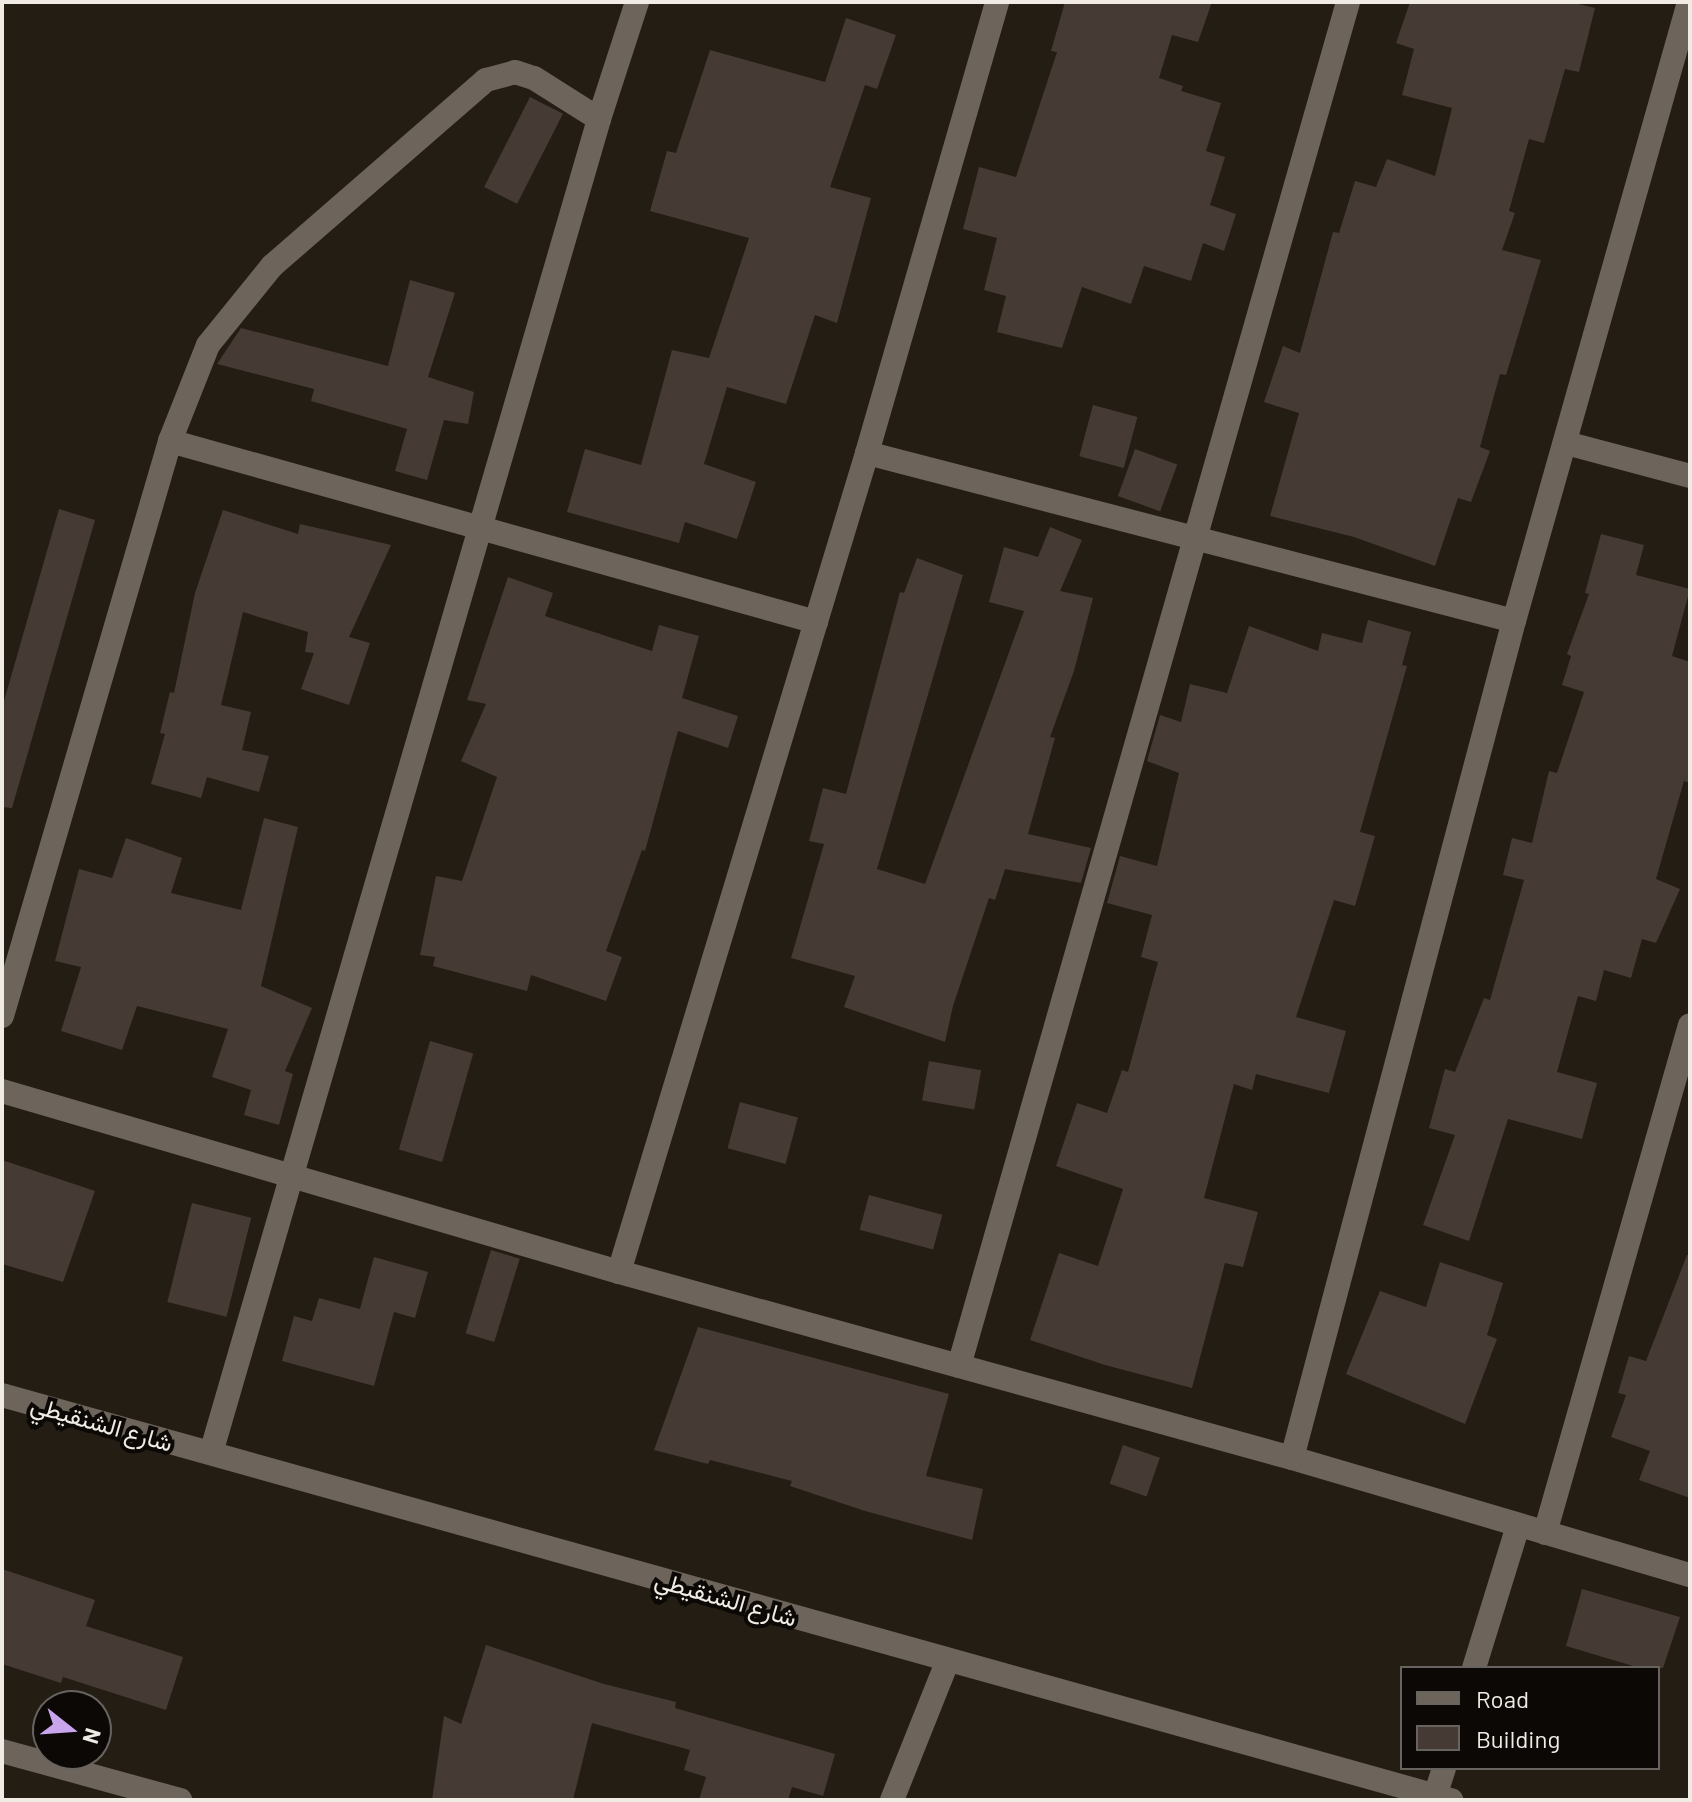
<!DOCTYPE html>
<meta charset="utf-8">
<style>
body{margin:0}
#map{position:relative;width:1692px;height:1802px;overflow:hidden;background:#241d14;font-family:Barlow,Vazirmatn,sans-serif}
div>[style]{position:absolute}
.building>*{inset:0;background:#463a34;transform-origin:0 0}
.minor>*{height:24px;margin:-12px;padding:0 12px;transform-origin:12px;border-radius:12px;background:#6d655b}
span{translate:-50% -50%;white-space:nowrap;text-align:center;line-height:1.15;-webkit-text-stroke:8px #0b0805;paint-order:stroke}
.street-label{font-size:24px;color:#f0ece5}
.frame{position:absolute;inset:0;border:4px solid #f0ece5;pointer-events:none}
.legend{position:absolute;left:1400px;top:1666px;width:260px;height:104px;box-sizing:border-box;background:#0b0805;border:2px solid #67635f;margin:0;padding:10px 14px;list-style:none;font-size:24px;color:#f0ece5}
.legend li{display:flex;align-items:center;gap:16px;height:40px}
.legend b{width:40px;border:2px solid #67635f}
.north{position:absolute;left:32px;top:1690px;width:80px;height:80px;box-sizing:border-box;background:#0b0805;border:2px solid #67635f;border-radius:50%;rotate:107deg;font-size:22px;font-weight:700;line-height:32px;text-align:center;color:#f0ece5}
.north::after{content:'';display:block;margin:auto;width:28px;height:36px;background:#c9a5ee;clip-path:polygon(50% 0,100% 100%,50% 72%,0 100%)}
</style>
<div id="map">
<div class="building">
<div style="clip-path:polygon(1065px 2px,1212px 2px,1198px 42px,1172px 35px,1159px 78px,1183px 86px,1181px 91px,1221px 103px,1206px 151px,1225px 157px,1210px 205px,1236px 214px,1224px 251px,1203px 243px,1191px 281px,1144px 266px,1131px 304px,1082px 287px,1062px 348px,997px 332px,1006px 296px,984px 290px,997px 238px,963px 229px,979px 167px,1016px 177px,1057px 52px,1051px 51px)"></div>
<div style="clip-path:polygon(1410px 2px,1570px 2px,1595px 8px,1579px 72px,1565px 69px,1544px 143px,1529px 139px,1509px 211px,1515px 213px,1502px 250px,1541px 260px,1506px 375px,1500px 374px,1480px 447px,1490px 451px,1471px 502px,1458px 498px,1435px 566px,1354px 537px,1270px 516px,1299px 413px,1264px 402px,1283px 346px,1300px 353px,1333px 232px,1339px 233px,1355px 181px,1376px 187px,1387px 159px,1435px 176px,1452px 108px,1402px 95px,1414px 49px,1396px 43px)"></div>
<div style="clip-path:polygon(846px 18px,896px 35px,877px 89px,865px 85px,830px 187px,871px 198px,837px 323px,815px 315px,786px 404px,727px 387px,704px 464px,756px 482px,737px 539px,685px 522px,679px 543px,567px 512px,585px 449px,641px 465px,672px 350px,709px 358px,749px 238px,650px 211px,667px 151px,676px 153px,710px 50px,825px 82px)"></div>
<div style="left:530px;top:97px;width:37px;height:101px;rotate:27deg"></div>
<div style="clip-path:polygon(410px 280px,455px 293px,428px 377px,474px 392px,468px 424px,444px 420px,427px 480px,395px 471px,407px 429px,311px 401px,314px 389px,217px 364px,241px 328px,388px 366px)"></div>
<div style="left:1093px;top:405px;width:46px;height:53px;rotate:15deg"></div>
<div style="left:1135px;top:449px;width:45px;height:50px;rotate:20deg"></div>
<div style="clip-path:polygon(59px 509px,95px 520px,12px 808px,2px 807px,2px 708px)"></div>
<div style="clip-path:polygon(223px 510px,298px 534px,300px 524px,391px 545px,349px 637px,370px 643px,349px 705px,301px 689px,314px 653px,305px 652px,308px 632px,243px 612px,221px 705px,251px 712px,242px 750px,269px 756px,259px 792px,207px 777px,201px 798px,151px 784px,165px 734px,160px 733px,170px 692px,174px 693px,195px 593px)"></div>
<div style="clip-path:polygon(1050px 527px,1082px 540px,1060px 591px,1093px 598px,1074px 671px,1050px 737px,1055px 738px,1028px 834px,1091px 848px,1081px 883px,1005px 869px,995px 900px,989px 898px,953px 1006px,945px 1042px,844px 1007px,855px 976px,791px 958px,824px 844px,809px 841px,823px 788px,846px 794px,900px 592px,904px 593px,917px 558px,963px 575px,877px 869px,925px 884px,1024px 611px,989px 602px,1004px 547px,1038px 557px)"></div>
<div style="clip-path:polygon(1601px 534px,1644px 545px,1636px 575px,1690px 589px,1672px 656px,1690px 662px,1690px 783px,1684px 781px,1656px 879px,1680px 889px,1656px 943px,1642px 939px,1631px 978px,1604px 970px,1596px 1001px,1578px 996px,1557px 1072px,1597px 1083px,1582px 1139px,1508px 1119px,1469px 1241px,1423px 1225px,1455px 1135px,1429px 1128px,1445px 1069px,1455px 1072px,1484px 998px,1490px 1000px,1524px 880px,1503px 875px,1512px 838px,1532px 843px,1549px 771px,1557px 773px,1584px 692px,1562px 685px,1571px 656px,1567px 654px,1589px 594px,1585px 593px)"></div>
<div style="clip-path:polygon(508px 577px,553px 593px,545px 616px,652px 651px,659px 625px,699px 636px,682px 698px,738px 716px,728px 748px,678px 731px,645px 851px,642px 850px,606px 951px,622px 957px,606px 1001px,531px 975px,527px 991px,433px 966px,435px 957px,420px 955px,436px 876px,462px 881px,497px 777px,461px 761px,486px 704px,467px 700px)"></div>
<div style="clip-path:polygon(1368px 620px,1411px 632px,1402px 665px,1407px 666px,1360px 832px,1375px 836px,1355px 906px,1334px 900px,1296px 1017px,1346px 1031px,1329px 1093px,1256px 1074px,1252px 1090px,1234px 1084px,1204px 1198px,1258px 1212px,1243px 1267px,1225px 1263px,1192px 1388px,1105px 1365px,1030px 1340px,1059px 1253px,1098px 1266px,1123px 1189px,1056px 1166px,1077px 1103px,1107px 1113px,1122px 1070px,1128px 1072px,1158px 962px,1141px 957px,1152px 915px,1107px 903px,1120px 856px,1157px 866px,1179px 773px,1147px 761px,1160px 715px,1181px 722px,1190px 684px,1227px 693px,1249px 626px,1318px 651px,1322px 633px,1362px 643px)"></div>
<div style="clip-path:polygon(264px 818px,298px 827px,261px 986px,312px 1008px,285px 1071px,293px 1074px,279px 1125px,244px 1115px,251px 1090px,212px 1077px,228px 1029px,137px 1006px,122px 1050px,61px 1031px,81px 967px,55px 961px,79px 869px,112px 878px,126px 838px,182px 858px,171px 893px,241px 910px)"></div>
<div style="left:430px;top:1041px;width:45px;height:113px;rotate:16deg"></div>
<div style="left:929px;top:1061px;width:53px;height:40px;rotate:10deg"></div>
<div style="left:740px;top:1102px;width:60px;height:48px;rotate:15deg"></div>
<div style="clip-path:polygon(2px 1160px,95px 1191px,63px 1282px,2px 1264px)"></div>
<div style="left:869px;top:1195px;width:76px;height:36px;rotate:15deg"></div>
<div style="left:192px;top:1203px;width:61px;height:102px;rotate:14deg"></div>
<div style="left:491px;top:1250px;width:30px;height:87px;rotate:17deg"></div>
<div style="clip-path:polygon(1687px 1255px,1690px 1255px,1690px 1498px,1639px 1480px,1650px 1451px,1611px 1437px,1626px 1395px,1618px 1393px,1629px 1356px,1646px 1361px)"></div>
<div style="clip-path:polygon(374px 1257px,428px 1272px,415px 1318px,394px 1312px,374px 1386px,282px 1361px,294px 1316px,312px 1321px,319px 1298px,360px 1309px)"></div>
<div style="clip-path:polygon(1440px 1262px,1503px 1283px,1487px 1335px,1497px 1339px,1465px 1424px,1346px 1374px,1380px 1291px,1426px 1307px)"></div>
<div style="clip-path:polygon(698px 1327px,949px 1394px,926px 1476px,983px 1489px,972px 1540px,865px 1511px,790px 1486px,792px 1481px,710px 1460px,708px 1464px,654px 1450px)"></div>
<div style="left:1123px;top:1445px;width:39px;height:41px;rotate:19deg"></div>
<div style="clip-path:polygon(2px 1569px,95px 1600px,86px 1626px,183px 1657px,166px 1710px,63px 1677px,61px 1683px,2px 1664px)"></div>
<div style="clip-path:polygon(1582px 1589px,1680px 1617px,1663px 1668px,1640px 1668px,1566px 1646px)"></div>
<div style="clip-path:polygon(486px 1645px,604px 1684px,676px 1702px,675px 1708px,835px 1754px,823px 1796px,792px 1787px,788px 1800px,699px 1800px,706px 1777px,684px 1770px,690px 1750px,592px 1723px,573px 1800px,432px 1800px,444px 1716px,461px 1724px)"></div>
</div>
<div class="minor">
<div style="left:170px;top:441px;width:671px;rotate:15.65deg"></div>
<div style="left:1566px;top:443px;width:128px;rotate:14.9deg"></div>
<div style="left:867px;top:453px;width:668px;rotate:14.56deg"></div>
<div style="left:2px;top:1016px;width:599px;rotate:-73.71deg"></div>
<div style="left:170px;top:441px;width:103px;rotate:-68.4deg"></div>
<div style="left:208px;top:345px;width:102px;rotate:-51deg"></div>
<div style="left:272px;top:266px;width:284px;rotate:-41deg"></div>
<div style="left:486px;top:80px;width:30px;rotate:-15deg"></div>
<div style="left:515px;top:72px;width:20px;rotate:18deg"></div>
<div style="left:534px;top:78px;width:77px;rotate:32.2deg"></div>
<div style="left:2px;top:1091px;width:643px;rotate:16.35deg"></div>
<div style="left:619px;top:1272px;width:698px;rotate:15.45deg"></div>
<div style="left:1292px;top:1458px;width:415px;rotate:16.4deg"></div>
<div style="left:619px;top:1272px;width:856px;rotate:-73.15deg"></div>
<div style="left:867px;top:453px;width:469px;rotate:-73.9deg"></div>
<div style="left:959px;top:1366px;width:1418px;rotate:-74.08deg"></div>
<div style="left:2px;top:1395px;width:1505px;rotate:15.62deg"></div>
<div style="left:211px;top:1453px;width:1389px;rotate:-73.78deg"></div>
<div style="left:599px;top:119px;width:123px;rotate:-72deg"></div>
<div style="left:1292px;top:1458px;width:866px;rotate:-75.15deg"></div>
<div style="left:1514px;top:621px;width:643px;rotate:-74.21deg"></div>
<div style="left:1545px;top:1533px;width:528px;rotate:-74.07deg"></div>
<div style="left:1474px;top:1668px;width:149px;rotate:-72.8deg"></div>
<div style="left:2px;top:1751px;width:185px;rotate:15.4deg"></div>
<div style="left:1435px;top:1796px;width:29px;rotate:-72deg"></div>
<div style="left:892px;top:1800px;width:151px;rotate:-68.2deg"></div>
</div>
<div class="street-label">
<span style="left:102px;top:1423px;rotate:16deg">شارع الشنقيطي</span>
<span style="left:726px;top:1598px;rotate:16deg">شارع الشنقيطي</span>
</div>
<div class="frame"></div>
<ul class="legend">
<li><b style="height:10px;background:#6d655b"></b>Road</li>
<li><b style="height:22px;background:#463a34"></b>Building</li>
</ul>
<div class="north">N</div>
</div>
